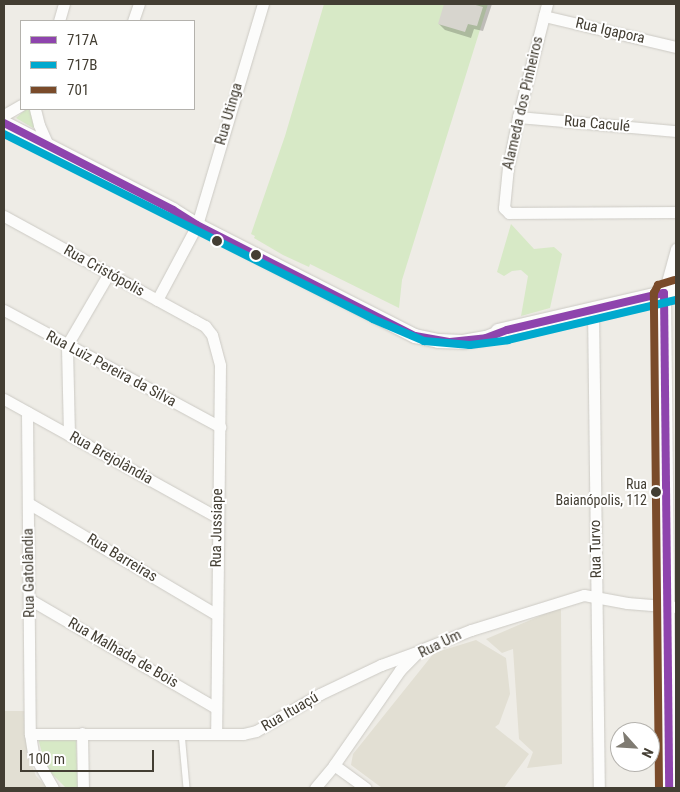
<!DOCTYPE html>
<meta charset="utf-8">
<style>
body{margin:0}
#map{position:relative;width:680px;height:792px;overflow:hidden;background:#eeece6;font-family:"Roboto Condensed",sans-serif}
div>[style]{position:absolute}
.residential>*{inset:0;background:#e2dfd3}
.green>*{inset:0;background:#d7e9c6}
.shadow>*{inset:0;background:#0003}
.building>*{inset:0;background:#d7d5ce}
.roads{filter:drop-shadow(0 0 1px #cccac4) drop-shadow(0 0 1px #cccac4)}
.service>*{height:5.5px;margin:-2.75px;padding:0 2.75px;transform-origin:2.75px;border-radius:2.75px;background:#fcfcfb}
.minor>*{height:11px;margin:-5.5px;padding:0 5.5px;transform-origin:5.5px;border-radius:5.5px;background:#fcfcfb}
.tertiary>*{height:14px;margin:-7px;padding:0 7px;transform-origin:7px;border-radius:7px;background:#fcfcfb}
.bus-1>*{height:8px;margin:-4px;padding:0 4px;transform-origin:4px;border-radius:4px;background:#8e44ad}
.bus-2>*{height:8px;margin:-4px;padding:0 4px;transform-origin:4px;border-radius:4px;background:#00a9ce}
.bus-3>*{height:8px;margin:-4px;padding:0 4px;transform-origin:4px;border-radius:4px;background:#7a4b2a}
.dots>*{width:14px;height:14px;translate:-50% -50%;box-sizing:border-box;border:2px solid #fff;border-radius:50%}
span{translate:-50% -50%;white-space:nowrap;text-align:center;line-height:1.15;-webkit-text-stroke:4px #fff;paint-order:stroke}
.bus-label{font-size:14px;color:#433e33}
.right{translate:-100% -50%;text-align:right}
.street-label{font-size:15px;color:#433e33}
.frame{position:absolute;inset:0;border:5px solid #433e33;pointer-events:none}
.legend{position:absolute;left:20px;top:20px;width:175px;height:90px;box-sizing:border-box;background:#fff;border:1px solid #b4b2ad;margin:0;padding:6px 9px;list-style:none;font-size:15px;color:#433e33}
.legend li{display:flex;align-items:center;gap:10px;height:25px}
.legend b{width:25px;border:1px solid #b4b2ad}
.north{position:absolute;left:610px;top:722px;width:50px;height:50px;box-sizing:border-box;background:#fff;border:1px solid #b4b2ad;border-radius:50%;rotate:116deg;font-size:14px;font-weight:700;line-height:20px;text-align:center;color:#433e33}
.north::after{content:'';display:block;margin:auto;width:18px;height:22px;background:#7f7b72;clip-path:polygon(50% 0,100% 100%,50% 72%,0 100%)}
.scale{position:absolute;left:20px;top:750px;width:134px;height:22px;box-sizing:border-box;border:2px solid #433e33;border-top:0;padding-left:6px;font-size:15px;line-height:18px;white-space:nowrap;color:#433e33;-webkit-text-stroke:4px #fff;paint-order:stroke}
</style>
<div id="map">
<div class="residential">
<div style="clip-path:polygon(561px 607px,562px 764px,527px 768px,533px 752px,519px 739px,513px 649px,502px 653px,486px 639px)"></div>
<div style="clip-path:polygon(476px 640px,506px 658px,510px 694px,499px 724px,495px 727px,529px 754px,504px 788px,382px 788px,351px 765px,353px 754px,434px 653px)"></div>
<div style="clip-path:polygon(4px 711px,27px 711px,27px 752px,36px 776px,48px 788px,4px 788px)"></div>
</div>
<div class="green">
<div style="clip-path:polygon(324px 4px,488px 4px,402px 280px,399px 308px,310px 264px,309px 267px,283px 255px,254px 238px,255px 236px,251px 234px,285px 136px)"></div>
<div style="clip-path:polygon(26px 109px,32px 109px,35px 126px,33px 128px,16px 118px)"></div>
<div style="clip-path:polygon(511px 224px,534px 249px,554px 247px,562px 254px,550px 308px,521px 316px,528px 276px,521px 270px,512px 271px,504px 276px,497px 272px)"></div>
<div style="clip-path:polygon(38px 738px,76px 739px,78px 788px,66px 788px,46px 768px)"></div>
</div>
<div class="shadow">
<div style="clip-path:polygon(445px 4px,492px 4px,483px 31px,474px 29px,471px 38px,445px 30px,439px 24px)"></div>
</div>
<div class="building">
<div style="clip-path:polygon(444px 4px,472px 4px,483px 7px,477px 26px,468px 24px,465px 32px,438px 24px)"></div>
</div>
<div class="roads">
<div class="service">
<div style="left:182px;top:733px;width:55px;rotate:84.8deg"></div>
</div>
<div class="minor">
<div style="left:547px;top:4px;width:117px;rotate:104.4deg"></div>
<div style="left:518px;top:117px;width:51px;rotate:101.3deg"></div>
<div style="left:508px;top:167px;width:41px;rotate:95.6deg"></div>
<div style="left:504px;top:208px;width:7px;rotate:45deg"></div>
<div style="left:509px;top:213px;width:167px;rotate:-0.3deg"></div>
<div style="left:544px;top:16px;width:136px;rotate:13.2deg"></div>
<div style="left:59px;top:21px;width:18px;rotate:-74deg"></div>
<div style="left:133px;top:21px;width:18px;rotate:-71deg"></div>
<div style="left:35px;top:109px;width:16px;rotate:76deg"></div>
<div style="left:39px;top:125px;width:24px;rotate:66deg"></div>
<div style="left:4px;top:115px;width:20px;rotate:-30deg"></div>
<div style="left:518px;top:117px;width:159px;rotate:5.1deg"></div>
<div style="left:4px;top:216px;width:217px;rotate:28.7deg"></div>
<div style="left:194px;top:320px;width:13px;rotate:29deg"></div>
<div style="left:205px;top:326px;width:11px;rotate:52deg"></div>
<div style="left:212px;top:335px;width:31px;rotate:75deg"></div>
<div style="left:220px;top:365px;width:368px;rotate:90.6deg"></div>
<div style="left:664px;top:293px;width:46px;rotate:-74.7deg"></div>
<div style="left:157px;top:300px;width:85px;rotate:-61.9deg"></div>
<div style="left:197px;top:225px;width:231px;rotate:-73.4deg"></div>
<div style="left:593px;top:309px;width:479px;rotate:89.3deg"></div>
<div style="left:4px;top:310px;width:246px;rotate:28.4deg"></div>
<div style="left:4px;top:399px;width:244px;rotate:29deg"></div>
<div style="left:27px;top:412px;width:322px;rotate:89.5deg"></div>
<div style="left:30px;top:734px;width:19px;rotate:81deg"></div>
<div style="left:33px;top:753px;width:40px;rotate:60.3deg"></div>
<div style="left:69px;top:435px;width:90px;rotate:-91.3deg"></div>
<div style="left:67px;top:345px;width:83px;rotate:-59.7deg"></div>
<div style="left:28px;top:503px;width:218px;rotate:30.6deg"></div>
<div style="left:29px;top:599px;width:216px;rotate:30.2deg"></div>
<div style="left:82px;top:733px;width:55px;rotate:89deg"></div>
<div style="left:30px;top:734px;width:213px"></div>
<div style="left:243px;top:734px;width:13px;rotate:-13deg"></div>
<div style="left:256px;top:731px;width:74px;rotate:-30deg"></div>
<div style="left:320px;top:694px;width:68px;rotate:-25.4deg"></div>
<div style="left:381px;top:665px;width:38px;rotate:-20deg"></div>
<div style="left:334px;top:765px;width:39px;rotate:36deg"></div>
<div style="left:315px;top:788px;width:30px;rotate:-50deg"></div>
<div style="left:334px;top:765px;width:116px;rotate:-55.2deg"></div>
<div style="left:400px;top:670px;width:28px;rotate:-45deg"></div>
<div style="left:420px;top:650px;width:55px;rotate:-21.4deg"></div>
<div style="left:471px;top:630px;width:118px;rotate:-17.2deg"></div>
<div style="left:584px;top:595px;width:44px;rotate:10.5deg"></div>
<div style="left:627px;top:603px;width:49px;rotate:4.7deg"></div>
</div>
<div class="tertiary">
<div style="left:4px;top:123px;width:190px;rotate:27.2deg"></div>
<div style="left:173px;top:210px;width:28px;rotate:32deg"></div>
<div style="left:197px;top:225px;width:245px;rotate:27deg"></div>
<div style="left:415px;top:336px;width:24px;rotate:12deg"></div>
<div style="left:438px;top:341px;width:25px;rotate:2deg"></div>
<div style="left:463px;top:342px;width:23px;rotate:-10deg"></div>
<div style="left:486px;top:338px;width:22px;rotate:-21deg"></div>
<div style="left:664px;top:293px;width:495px;rotate:89.4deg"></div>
<div style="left:498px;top:331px;width:183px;rotate:-13deg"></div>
</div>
</div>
<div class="bus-1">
<div style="left:4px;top:123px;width:190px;rotate:27.2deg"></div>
<div style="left:173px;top:210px;width:28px;rotate:32deg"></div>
<div style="left:197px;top:225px;width:245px;rotate:27deg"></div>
<div style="left:415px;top:336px;width:36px;rotate:10deg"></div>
<div style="left:450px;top:342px;width:36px;rotate:-6deg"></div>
<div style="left:486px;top:338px;width:22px;rotate:-21deg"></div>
<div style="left:507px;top:330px;width:161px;rotate:-13.3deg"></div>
<div style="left:664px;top:293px;width:495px;rotate:89.4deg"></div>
</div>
<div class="bus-2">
<div style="left:4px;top:134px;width:413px;rotate:26.6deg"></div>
<div style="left:373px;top:319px;width:56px;rotate:23.3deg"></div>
<div style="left:424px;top:341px;width:46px;rotate:5deg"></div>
<div style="left:470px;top:345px;width:38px;rotate:-7deg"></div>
<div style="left:508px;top:340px;width:173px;rotate:-13.4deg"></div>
</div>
<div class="bus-3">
<div style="left:659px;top:788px;width:495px;rotate:-90.6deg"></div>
<div style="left:654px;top:293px;width:9px;rotate:-63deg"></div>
<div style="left:658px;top:285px;width:17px;rotate:-17deg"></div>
</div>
<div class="dots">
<div style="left:217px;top:241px;background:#433e33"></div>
<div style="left:256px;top:255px;background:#433e33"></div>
<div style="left:656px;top:492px;background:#433e33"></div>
</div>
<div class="bus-label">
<span class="right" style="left:647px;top:492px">Rua<br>Baianópolis, 112</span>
</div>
<div class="street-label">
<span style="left:610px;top:31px;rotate:13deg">Rua Igapora</span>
<span style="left:523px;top:103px;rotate:-77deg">Alameda dos Pinheiros</span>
<span style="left:229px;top:114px;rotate:-74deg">Rua Utinga</span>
<span style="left:597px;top:124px;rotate:5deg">Rua Caculé</span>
<span style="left:104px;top:271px;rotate:29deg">Rua Cristópolis</span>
<span style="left:111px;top:369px;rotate:28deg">Rua Luiz Pereira da Silva</span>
<span style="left:111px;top:458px;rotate:29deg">Rua Brejolândia</span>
<span style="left:217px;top:528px;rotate:-89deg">Rua Jussiape</span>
<span style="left:596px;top:549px;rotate:-91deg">Rua Turvo</span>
<span style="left:122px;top:558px;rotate:31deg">Rua Barreiras</span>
<span style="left:29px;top:573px;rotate:-91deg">Rua Gatolândia</span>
<span style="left:440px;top:644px;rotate:-26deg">Rua Um</span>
<span style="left:123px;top:653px;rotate:30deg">Rua Malhada de Bois</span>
<span style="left:290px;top:712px;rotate:-30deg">Rua Ituaçú</span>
</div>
<div class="frame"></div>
<ul class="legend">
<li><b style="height:6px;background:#8e44ad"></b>717A</li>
<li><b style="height:6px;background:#00a9ce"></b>717B</li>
<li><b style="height:6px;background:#7a4b2a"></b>701</li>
</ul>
<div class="north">N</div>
<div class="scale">100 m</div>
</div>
